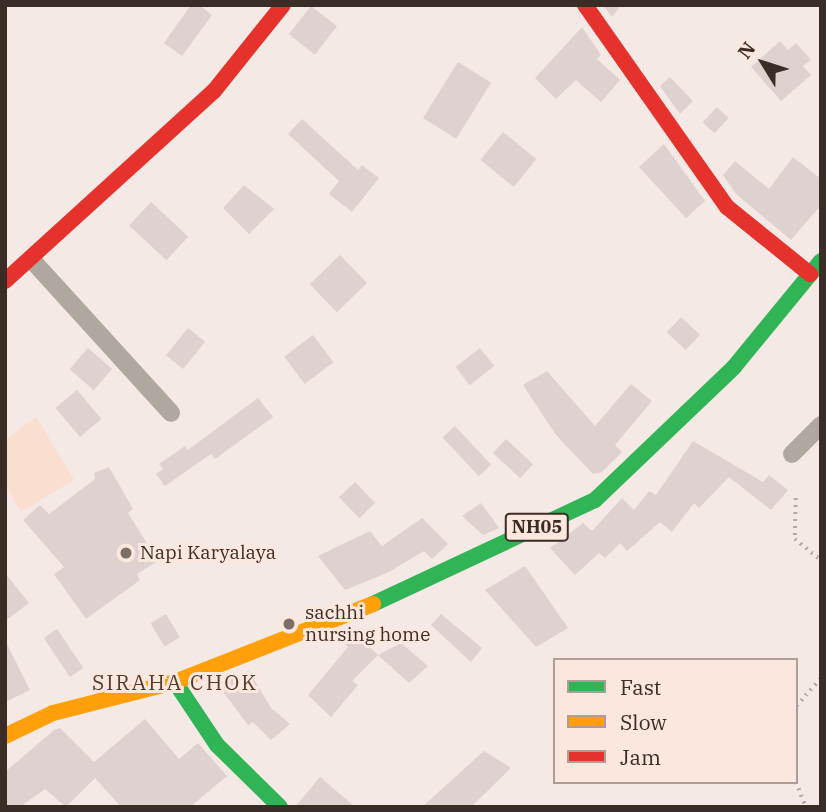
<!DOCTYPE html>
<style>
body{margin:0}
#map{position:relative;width:826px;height:812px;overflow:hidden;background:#f4e9e4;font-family:"IBM Plex Serif",serif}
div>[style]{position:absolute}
.built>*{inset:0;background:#faded0}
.building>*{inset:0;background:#ded1cf;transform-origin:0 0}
.path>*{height:3.5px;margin-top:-1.75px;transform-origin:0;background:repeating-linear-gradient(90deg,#b2aaa3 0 2px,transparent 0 7px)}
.street>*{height:18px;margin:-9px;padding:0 9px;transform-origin:9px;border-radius:9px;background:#afa89e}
.fast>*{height:16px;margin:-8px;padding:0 8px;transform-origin:8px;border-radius:8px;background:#30b455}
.slow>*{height:16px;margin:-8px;padding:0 8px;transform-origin:8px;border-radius:8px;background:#ff9f0a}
.jam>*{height:16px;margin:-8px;padding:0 8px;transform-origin:8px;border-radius:8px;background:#e5322d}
.dots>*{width:19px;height:19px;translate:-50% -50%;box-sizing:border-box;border:4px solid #fbe7dd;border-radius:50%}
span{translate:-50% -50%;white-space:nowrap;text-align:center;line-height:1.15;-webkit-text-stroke:6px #fbe7dd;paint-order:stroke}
.shield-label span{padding:2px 5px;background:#fbe7dd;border:2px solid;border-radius:5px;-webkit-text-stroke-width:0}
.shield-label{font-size:18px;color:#3a2d26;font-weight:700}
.poi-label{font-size:19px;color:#3a2d26}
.left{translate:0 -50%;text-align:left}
.neighbourhood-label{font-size:21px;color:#543a2c;letter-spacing:2px}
.frame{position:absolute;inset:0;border:7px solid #3a2d26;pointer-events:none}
.legend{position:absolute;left:553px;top:658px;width:245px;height:126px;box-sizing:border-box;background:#fbe7dd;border:2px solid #ae9d94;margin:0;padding:9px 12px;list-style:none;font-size:21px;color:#3a2d26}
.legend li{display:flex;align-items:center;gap:14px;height:35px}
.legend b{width:35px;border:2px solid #ae9d94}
.north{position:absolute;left:728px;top:28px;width:70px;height:70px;-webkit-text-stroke:5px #fbe7dd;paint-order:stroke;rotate:308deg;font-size:19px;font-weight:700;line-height:28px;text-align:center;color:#3a2d26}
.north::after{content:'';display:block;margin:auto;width:24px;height:32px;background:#3a2d26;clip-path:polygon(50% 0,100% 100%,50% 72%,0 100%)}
</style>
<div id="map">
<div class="built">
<div style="clip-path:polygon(36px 417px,74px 480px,21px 512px,5px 485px,5px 440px)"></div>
</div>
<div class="building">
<div style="clip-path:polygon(191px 5px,199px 5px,212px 15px,182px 56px,164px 43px)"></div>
<div style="clip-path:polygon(603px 5px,616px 5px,619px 8px,612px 17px)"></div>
<div style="left:311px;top:6px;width:33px;height:36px;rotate:38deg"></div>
<div style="clip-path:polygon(582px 27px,601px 55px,597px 59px,620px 80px,601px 102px,576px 80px,556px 99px,535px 78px)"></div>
<div style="clip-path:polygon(780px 41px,788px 50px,796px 43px,811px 60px,803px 66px,811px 75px,781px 101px,751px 67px)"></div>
<div style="left:458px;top:62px;width:39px;height:66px;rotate:32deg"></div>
<div style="clip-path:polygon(670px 77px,693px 101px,680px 114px,660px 86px)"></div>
<div style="left:717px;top:107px;width:16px;height:21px;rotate:43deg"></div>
<div style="clip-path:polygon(302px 119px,358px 170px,362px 165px,379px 178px,352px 212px,329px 194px,339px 181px,288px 134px)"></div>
<div style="left:503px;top:132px;width:43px;height:36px;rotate:39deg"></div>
<div style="clip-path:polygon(664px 144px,705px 201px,686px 218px,639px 167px)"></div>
<div style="clip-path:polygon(793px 157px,821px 179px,821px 205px,791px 240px,736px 194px,723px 175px,735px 161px,769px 189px)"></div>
<div style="clip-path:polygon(244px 185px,274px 209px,249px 234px,223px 208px)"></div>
<div style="left:151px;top:202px;width:51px;height:32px;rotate:43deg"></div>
<div style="left:340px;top:255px;width:39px;height:42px;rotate:46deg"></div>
<div style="left:681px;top:317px;width:26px;height:21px;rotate:43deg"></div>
<div style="left:188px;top:328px;width:22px;height:35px;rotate:39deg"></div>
<div style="left:313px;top:335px;width:34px;height:36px;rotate:53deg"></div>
<div style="left:88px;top:348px;width:32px;height:28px;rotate:41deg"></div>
<div style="left:480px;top:348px;width:23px;height:31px;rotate:52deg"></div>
<div style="clip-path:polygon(547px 371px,595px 426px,631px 384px,652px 401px,615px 445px,622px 452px,602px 472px,593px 474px,556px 435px,523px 385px)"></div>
<div style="left:77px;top:390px;width:38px;height:28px;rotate:50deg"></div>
<div style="clip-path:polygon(258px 398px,273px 417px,215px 459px,211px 454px,165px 486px,156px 474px,163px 469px,159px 464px,185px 446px,188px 450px)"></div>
<div style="left:455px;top:426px;width:53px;height:17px;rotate:47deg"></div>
<div style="left:506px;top:439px;width:37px;height:19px;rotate:43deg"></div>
<div style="clip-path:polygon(693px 441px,763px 482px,769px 475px,788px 490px,771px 510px,729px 477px,699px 508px,694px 503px,672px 532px,660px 522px,627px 551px,620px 543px,605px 558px,599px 553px,575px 575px,550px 548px,583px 523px,592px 531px,622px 498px,634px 510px,649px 491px,656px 495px)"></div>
<div style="clip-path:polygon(109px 467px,133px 509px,128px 513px,158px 561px,137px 574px,140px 580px,86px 619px,54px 574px,64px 567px,23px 520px,40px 505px,49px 514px,95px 479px,94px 473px)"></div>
<div style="left:355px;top:482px;width:29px;height:22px;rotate:46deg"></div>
<div style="clip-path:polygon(481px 503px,499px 528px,483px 535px,462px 516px)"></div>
<div style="clip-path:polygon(422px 518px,448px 544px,432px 559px,424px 551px,387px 573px,345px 590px,318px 556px,370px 531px,382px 546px)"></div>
<div style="clip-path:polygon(525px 566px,568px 628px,536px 647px,485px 590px)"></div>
<div style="clip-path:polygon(5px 573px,29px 603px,5px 621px)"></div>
<div style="left:166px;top:614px;width:27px;height:18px;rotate:59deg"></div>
<div style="clip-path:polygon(441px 614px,482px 648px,471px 662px,431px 625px)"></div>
<div style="left:57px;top:629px;width:47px;height:16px;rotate:56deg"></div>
<div style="clip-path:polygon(353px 631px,378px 655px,352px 681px,358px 685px,331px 717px,308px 695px,348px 647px,338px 637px)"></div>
<div style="clip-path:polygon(5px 640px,30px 690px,5px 702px)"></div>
<div style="clip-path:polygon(401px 643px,428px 666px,409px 683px,378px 655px)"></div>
<div style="clip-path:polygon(249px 671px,271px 708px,290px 724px,271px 740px,253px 722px,248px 725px,217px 684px)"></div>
<div style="clip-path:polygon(145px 719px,179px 759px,198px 743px,227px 776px,190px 807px,121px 807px,95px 778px,66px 807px,45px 789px,20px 807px,5px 807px,5px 772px,54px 730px,60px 728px,94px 762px)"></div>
<div style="clip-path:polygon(484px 751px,511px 768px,471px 807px,422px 807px)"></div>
<div style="clip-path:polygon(320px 777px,355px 807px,295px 807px)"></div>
</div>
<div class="path">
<div style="left:796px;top:498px;width:41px;rotate:91.4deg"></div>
<div style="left:795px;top:539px;width:33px;rotate:39deg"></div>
<div style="left:796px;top:706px;width:38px;rotate:-48deg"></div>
<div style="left:796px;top:782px;width:27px;rotate:68deg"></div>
</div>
<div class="street">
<div style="left:31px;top:259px;width:208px;rotate:47.7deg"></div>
<div style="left:792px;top:454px;width:41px;rotate:-45deg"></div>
</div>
<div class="fast">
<div style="left:373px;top:604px;width:245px;rotate:-25.1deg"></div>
<div style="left:595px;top:500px;width:192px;rotate:-43.7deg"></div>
<div style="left:734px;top:367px;width:137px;rotate:-50.6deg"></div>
<div style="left:175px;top:682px;width:76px;rotate:56.3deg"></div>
<div style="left:217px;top:745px;width:88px;rotate:44.5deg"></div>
</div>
<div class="slow">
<div style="left:5px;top:736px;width:53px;rotate:-25.6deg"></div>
<div style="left:53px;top:713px;width:126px;rotate:-14.3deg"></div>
<div style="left:175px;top:682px;width:213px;rotate:-21.5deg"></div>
</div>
<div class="jam">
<div style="left:585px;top:5px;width:247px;rotate:54.9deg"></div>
<div style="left:727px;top:207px;width:107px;rotate:38.9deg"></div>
<div style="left:5px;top:281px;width:282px;rotate:-42.3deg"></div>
<div style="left:214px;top:91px;width:110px;rotate:-51.3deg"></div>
</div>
<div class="dots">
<div style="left:126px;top:553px;background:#7b6f68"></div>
<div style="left:289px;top:624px;background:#7b6f68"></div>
</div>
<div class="shield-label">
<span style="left:537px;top:527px">NH05</span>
</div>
<div class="poi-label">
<span class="left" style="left:140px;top:553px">Napi Karyalaya</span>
<span class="left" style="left:305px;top:624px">sachhi<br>nursing home</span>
</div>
<div class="neighbourhood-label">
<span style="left:175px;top:682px">SIRAHA CHOK</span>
</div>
<div class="frame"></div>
<ul class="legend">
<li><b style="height:9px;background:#30b455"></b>Fast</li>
<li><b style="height:9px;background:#ff9f0a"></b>Slow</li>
<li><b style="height:9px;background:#e5322d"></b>Jam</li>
</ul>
<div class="north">N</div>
</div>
